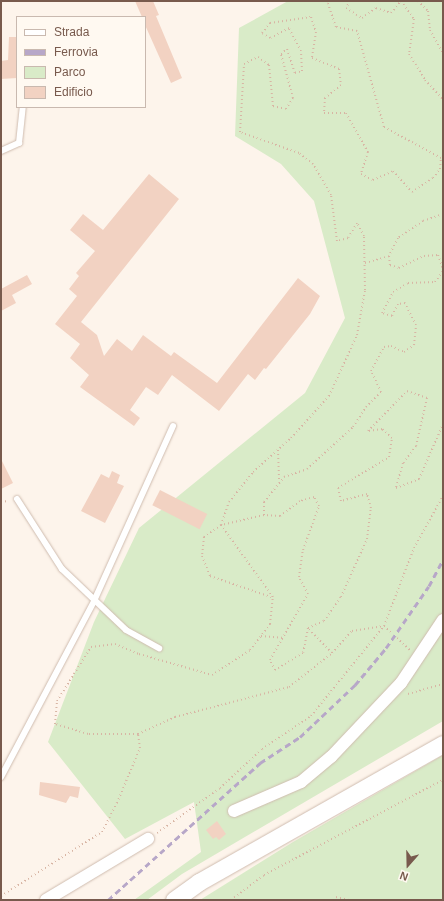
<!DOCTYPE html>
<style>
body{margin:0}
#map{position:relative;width:444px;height:901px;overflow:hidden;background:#fdf4eb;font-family:Arial,sans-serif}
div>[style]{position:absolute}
.green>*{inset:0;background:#d9ebc8}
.building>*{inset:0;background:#f2d2c2;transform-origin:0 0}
.path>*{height:2px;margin-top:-1px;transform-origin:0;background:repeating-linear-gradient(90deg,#d8b5a4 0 1px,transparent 0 4px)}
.roads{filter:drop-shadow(0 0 1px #cfbcaf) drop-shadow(0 0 1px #cfbcaf)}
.lane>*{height:6px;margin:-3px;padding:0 3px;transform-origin:3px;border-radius:3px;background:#fff}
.street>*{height:12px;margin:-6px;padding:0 6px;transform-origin:6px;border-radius:6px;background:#fff}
.secondary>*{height:17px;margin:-8.5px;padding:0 8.5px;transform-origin:8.5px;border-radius:8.5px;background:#fff}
.rail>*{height:3px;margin-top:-1.5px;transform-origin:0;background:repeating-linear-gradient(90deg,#b7a7c8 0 6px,transparent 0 10px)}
span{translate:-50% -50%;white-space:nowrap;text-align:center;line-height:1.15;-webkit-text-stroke:3px #fff9f1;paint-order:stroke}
.frame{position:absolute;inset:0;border:2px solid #785a4d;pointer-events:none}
.legend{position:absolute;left:16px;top:16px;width:130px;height:92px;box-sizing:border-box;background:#fff9f1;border:1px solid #c9b9af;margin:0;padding:5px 7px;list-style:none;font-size:12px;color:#785a4d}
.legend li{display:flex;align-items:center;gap:8px;height:20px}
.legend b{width:20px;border:1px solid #c9b9af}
.north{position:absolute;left:388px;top:845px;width:40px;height:40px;-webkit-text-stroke:3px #fff9f1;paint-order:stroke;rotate:200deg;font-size:11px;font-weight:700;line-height:16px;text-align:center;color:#785a4d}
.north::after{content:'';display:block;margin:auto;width:14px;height:18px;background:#785a4d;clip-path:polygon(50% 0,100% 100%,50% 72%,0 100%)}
</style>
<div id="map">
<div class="green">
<div style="clip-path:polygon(288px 1px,443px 1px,443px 721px,182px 874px,147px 900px,134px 900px,201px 852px,194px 802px,125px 839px,48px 742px,94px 622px,139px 528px,305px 393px,345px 318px,314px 201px,281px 164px,235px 136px,239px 28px)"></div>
<div style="clip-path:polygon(443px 755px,443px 900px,200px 900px,293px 842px)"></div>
</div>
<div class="building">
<div style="clip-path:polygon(135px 1px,153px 1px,159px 15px,156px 16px,182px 78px,171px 83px,145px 25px,145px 17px,142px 17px)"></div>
<div style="clip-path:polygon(9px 37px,17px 37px,17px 78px,1px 79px,1px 61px,8px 60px)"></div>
<div style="clip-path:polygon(149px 174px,179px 199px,81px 322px,97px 335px,104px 356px,117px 339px,132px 351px,143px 335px,171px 356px,174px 352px,217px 383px,298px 278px,320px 296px,310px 314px,266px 369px,264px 368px,255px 380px,248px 374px,219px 411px,172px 375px,158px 395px,146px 387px,130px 410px,140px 418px,134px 426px,80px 387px,89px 375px,70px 358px,80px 344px,55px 324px,77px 296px,69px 289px,79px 276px,76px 273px,95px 251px,70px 230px,83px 214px,103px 230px)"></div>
<div style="clip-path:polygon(27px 275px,32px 284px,12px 295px,16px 303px,1px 311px,1px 289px)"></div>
<div style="clip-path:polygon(1px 459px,13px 483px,1px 489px)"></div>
<div style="clip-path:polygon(112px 471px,120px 475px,117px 483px,124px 486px,105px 523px,81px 511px,101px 474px,109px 478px)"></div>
<div style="left:160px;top:490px;width:53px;height:17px;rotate:27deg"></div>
<div style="clip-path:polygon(40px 782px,80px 787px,78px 798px,70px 796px,66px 803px,39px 795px)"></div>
<div style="clip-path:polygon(217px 821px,226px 834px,219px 840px,216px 837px,213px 839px,206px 830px)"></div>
</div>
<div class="path">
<div style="left:350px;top:1px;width:8px;rotate:120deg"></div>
<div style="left:346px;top:8px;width:19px;rotate:32deg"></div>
<div style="left:362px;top:18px;width:17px;rotate:-36deg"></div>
<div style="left:376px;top:8px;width:16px;rotate:18deg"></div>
<div style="left:391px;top:13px;width:16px;rotate:-50deg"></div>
<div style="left:401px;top:1px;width:22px;rotate:54deg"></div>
<div style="left:414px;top:19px;width:35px;rotate:98deg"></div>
<div style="left:409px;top:54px;width:31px;rotate:58deg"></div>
<div style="left:425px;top:80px;width:26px;rotate:47deg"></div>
<div style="left:418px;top:1px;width:14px;rotate:45deg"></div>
<div style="left:428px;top:11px;width:19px;rotate:84deg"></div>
<div style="left:430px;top:30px;width:26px;rotate:61deg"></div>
<div style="left:443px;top:214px;width:21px;rotate:161deg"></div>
<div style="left:423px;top:221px;width:30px;rotate:146deg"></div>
<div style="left:398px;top:238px;width:20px;rotate:117deg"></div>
<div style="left:389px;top:256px;width:9px;rotate:84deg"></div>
<div style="left:390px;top:265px;width:9px;rotate:18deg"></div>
<div style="left:399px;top:268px;width:28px;rotate:-26deg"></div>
<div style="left:424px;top:256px;width:14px;rotate:-4deg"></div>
<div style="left:438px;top:255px;width:15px;rotate:70deg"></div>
<div style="left:365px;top:263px;width:25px;rotate:-16deg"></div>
<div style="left:278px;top:450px;width:32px;rotate:88deg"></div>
<div style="left:1px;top:502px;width:7px;rotate:-8deg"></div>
<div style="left:264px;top:515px;width:44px;rotate:166.9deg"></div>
<div style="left:221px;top:525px;width:21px;rotate:145deg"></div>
<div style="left:204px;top:537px;width:19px;rotate:96deg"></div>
<div style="left:202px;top:556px;width:22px;rotate:68deg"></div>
<div style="left:210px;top:576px;width:65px;rotate:19deg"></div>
<div style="left:308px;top:628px;width:17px;rotate:-24deg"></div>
<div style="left:324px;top:621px;width:29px;rotate:-55deg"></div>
<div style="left:341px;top:597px;width:64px;rotate:-65.9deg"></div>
<div style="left:367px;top:539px;width:31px;rotate:-83deg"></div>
<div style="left:371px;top:508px;width:15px;rotate:-106deg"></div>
<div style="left:367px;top:494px;width:27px;rotate:165deg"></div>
<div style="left:341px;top:501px;width:13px;rotate:-103deg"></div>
<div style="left:338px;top:488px;width:60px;rotate:-31.3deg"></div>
<div style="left:389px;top:457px;width:19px;rotate:-81deg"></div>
<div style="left:392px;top:438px;width:13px;rotate:-138deg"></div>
<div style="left:382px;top:429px;width:14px;rotate:172deg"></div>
<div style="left:368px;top:431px;width:56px;rotate:-45.7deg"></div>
<div style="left:407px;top:391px;width:21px;rotate:19deg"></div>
<div style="left:427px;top:398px;width:49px;rotate:102.9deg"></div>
<div style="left:416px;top:446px;width:21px;rotate:127deg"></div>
<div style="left:403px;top:463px;width:26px;rotate:106deg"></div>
<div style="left:396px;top:488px;width:25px;rotate:-21deg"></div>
<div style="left:419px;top:479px;width:60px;rotate:-66.4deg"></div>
<div style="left:261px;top:636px;width:21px;rotate:5deg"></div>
<div style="left:397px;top:638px;width:18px;rotate:43deg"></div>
<div style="left:332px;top:653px;width:35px;rotate:-134deg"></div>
<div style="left:308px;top:628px;width:25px;rotate:101deg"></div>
<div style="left:303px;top:653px;width:33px;rotate:149deg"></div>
<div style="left:275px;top:670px;width:11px;rotate:-117deg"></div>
<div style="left:270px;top:660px;width:76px;rotate:-60.1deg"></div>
<div style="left:308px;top:594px;width:19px;rotate:-118deg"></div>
<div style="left:299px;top:577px;width:27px;rotate:-82deg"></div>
<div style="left:303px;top:550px;width:47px;rotate:-70deg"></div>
<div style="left:319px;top:506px;width:10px;rotate:-119deg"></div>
<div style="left:314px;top:497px;width:15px;rotate:164deg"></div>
<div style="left:300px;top:501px;width:25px;rotate:143deg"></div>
<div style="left:280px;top:516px;width:16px;rotate:-176deg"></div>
<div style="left:264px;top:515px;width:13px;rotate:-90deg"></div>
<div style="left:264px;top:502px;width:32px;rotate:-51deg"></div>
<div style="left:284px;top:477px;width:24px;rotate:-19deg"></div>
<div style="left:307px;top:469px;width:62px;rotate:-42.4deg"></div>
<div style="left:353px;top:427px;width:24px;rotate:-57deg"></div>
<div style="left:366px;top:407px;width:21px;rotate:-45deg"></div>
<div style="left:381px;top:392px;width:23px;rotate:-115deg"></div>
<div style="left:371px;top:371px;width:27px;rotate:-62deg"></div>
<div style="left:384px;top:347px;width:7px;rotate:-8deg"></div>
<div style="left:391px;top:346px;width:14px;rotate:25deg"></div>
<div style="left:404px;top:352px;width:12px;rotate:-35deg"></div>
<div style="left:414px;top:345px;width:20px;rotate:-84deg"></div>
<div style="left:416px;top:325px;width:25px;rotate:-117deg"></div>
<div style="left:405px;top:303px;width:7px;rotate:172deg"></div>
<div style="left:398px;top:304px;width:13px;rotate:117deg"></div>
<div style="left:392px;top:316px;width:10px;rotate:-163deg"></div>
<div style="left:382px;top:313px;width:24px;rotate:-62deg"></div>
<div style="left:393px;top:292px;width:17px;rotate:-31deg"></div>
<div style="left:408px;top:283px;width:27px;rotate:-2deg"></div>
<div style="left:435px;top:282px;width:14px;rotate:-54deg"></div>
<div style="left:408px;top:694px;width:36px;rotate:-16deg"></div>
<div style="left:138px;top:734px;width:41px;rotate:-24.7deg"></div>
<div style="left:175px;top:717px;width:118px;rotate:-14.7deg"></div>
<div style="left:289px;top:687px;width:55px;rotate:-38.3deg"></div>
<div style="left:332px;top:653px;width:30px;rotate:-48deg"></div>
<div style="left:352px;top:631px;width:32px;rotate:-9deg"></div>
<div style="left:384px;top:626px;width:9px;rotate:41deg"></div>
<div style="left:157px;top:833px;width:77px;rotate:-35.5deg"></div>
<div style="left:220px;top:788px;width:57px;rotate:-42.9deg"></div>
<div style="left:262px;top:749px;width:59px;rotate:-34deg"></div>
<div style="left:311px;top:716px;width:116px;rotate:-51deg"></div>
<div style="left:384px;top:626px;width:84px;rotate:-69deg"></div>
<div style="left:414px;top:548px;width:60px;rotate:-60.9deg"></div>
<div style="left:1px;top:896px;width:120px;rotate:-32.4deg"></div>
<div style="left:102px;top:832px;width:33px;rotate:-63deg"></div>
<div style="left:117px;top:803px;width:60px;rotate:-67.3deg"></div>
<div style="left:140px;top:748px;width:14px;rotate:-98deg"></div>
<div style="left:138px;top:734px;width:50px;rotate:180deg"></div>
<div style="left:88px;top:734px;width:34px;rotate:-163deg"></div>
<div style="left:55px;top:724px;width:23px;rotate:-85deg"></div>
<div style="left:57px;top:701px;width:64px;rotate:-57.8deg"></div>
<div style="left:91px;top:647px;width:24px;rotate:-7deg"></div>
<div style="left:115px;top:644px;width:26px;rotate:23deg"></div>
<div style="left:139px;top:654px;width:76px;rotate:16deg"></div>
<div style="left:212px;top:675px;width:45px;rotate:-33.3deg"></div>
<div style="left:250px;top:650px;width:33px;rotate:-52deg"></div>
<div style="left:270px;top:624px;width:27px;rotate:-84deg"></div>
<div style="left:273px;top:597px;width:89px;rotate:-125.8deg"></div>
<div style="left:221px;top:525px;width:24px;rotate:-71deg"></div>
<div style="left:229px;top:502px;width:38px;rotate:-51deg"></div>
<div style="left:253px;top:472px;width:51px;rotate:-41.8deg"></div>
<div style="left:291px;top:438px;width:57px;rotate:-47.9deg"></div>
<div style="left:329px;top:396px;width:67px;rotate:-65.3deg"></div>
<div style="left:357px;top:335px;width:46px;rotate:-79.9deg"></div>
<div style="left:365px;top:290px;width:54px;rotate:-91.1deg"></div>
<div style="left:364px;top:236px;width:15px;rotate:-118deg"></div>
<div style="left:357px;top:223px;width:17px;rotate:121deg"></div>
<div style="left:348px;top:238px;width:11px;rotate:165deg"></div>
<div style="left:337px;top:241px;width:46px;rotate:-97.4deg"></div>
<div style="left:331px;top:195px;width:36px;rotate:-120deg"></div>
<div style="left:313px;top:164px;width:18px;rotate:-142deg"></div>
<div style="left:299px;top:153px;width:63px;rotate:-160.4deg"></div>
<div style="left:240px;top:132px;width:68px;rotate:-86.6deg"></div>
<div style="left:244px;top:64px;width:16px;rotate:-27deg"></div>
<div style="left:258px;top:57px;width:14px;rotate:36deg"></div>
<div style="left:269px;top:65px;width:41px;rotate:84.4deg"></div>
<div style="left:273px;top:106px;width:13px;rotate:13deg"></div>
<div style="left:286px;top:109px;width:13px;rotate:-58deg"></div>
<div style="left:293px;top:98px;width:46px;rotate:-105.3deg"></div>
<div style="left:281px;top:54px;width:8px;rotate:-40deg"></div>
<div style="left:287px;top:49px;width:25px;rotate:72deg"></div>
<div style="left:295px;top:73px;width:7px;rotate:-16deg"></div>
<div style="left:302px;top:71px;width:20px;rotate:-93deg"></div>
<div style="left:301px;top:51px;width:26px;rotate:-118deg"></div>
<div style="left:289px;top:28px;width:21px;rotate:152deg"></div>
<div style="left:270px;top:38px;width:9px;rotate:-148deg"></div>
<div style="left:262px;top:33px;width:13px;rotate:-51deg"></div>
<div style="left:270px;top:23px;width:41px;rotate:-8.3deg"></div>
<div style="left:311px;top:17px;width:16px;rotate:72deg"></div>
<div style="left:316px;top:32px;width:26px;rotate:99deg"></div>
<div style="left:312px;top:58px;width:29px;rotate:22deg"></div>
<div style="left:339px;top:69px;width:16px;rotate:83deg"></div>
<div style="left:341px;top:85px;width:21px;rotate:141deg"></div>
<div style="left:325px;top:98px;width:15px;rotate:94deg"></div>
<div style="left:324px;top:113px;width:22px"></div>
<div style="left:346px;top:113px;width:45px;rotate:60.6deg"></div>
<div style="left:368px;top:152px;width:23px;rotate:108deg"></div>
<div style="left:361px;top:174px;width:13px;rotate:27deg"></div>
<div style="left:373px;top:180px;width:22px;rotate:-24deg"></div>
<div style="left:393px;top:171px;width:28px;rotate:48deg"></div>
<div style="left:412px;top:192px;width:25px;rotate:-34deg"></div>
<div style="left:433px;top:178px;width:11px;rotate:-52deg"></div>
<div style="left:440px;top:169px;width:11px;rotate:-85deg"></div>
<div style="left:441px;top:158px;width:65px;rotate:-151.5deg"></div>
<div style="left:384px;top:127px;width:100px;rotate:-105.7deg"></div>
<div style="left:357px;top:31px;width:21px;rotate:-169deg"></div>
<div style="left:336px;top:27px;width:24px;rotate:-109deg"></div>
<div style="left:328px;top:4px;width:4px;rotate:-56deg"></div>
<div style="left:231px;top:900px;width:41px;rotate:-37.1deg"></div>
<div style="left:264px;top:875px;width:203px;rotate:-28deg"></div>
<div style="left:278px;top:900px;width:1px"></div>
<div style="left:335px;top:900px;width:3px;rotate:-72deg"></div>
<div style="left:336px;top:897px;width:13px;rotate:13deg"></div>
</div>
<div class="roads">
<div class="lane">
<div style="left:1px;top:151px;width:20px;rotate:-24deg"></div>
<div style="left:19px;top:143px;width:36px;rotate:-84deg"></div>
<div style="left:17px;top:499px;width:83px;rotate:57.3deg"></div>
<div style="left:62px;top:569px;width:88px;rotate:43.6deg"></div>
<div style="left:126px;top:630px;width:38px;rotate:29deg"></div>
<div style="left:1px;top:777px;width:199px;rotate:-62.1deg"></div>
<div style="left:94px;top:601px;width:192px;rotate:-65.7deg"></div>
</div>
<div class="street">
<div style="left:234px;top:811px;width:73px;rotate:-23.4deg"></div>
<div style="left:301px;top:782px;width:39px;rotate:-40deg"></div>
<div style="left:331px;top:757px;width:102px;rotate:-46.6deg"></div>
<div style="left:401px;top:683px;width:76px;rotate:-56.3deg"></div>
<div style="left:46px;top:900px;width:119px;rotate:-30.9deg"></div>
</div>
<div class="secondary">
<div style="left:174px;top:900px;width:31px;rotate:-36deg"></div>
<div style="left:199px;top:882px;width:280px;rotate:-29.5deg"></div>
</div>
</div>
<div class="rail">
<div style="left:108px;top:900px;width:205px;rotate:-42deg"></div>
<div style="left:260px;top:763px;width:48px;rotate:-33deg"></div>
<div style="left:300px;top:737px;width:76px;rotate:-43.4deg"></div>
<div style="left:355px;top:685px;width:48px;rotate:-50deg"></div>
<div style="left:386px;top:648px;width:75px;rotate:-55.3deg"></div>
<div style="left:429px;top:586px;width:30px;rotate:-62deg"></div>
</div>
<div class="frame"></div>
<ul class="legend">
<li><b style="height:5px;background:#fff"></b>Strada</li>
<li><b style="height:5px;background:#b7a7c8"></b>Ferrovia</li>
<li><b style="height:11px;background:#d9ebc8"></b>Parco</li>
<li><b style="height:11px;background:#f2d2c2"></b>Edificio</li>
</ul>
<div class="north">N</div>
</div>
